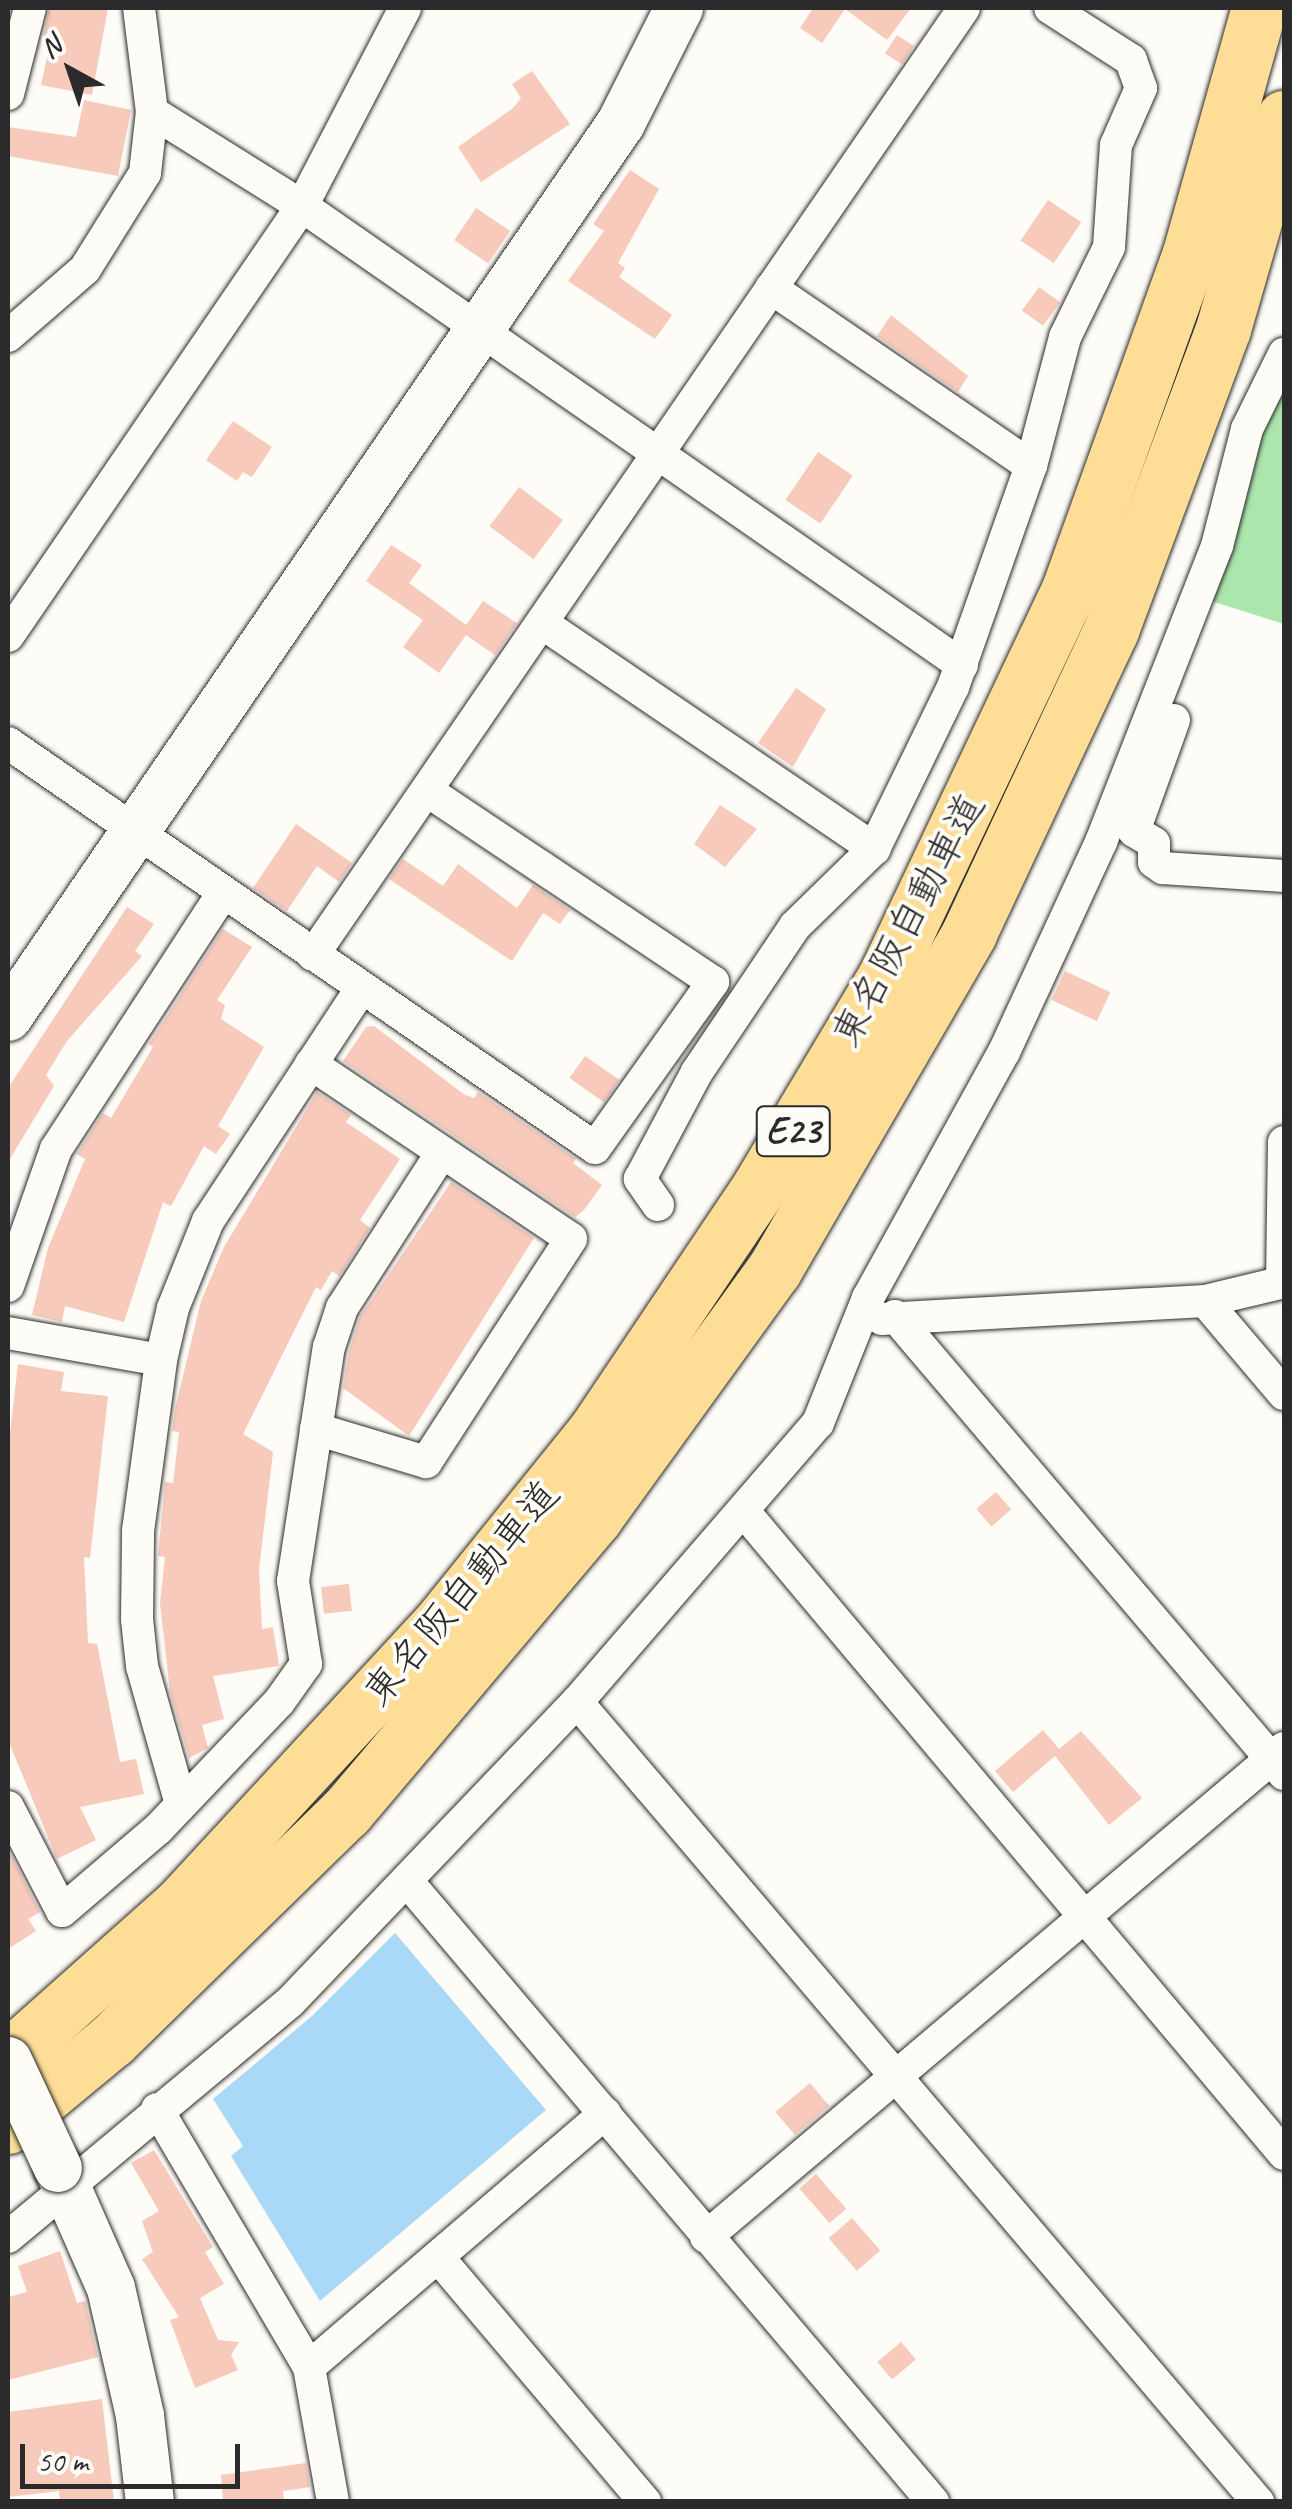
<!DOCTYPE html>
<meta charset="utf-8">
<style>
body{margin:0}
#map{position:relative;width:1292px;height:2509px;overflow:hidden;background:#fdfcf7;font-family:Caveat,"Klee One",sans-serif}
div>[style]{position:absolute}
.green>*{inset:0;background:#abe6ac}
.water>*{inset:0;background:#aad8f7}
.building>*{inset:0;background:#f7cabb;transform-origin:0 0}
.roads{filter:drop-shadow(0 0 2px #2b2b2b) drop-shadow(0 0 2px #2b2b2b)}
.street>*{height:32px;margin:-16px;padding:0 16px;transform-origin:16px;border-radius:16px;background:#fdfcf7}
.secondary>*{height:48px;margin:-24px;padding:0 24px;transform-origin:24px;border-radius:24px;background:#fdfcf7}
.highway>*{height:55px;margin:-27.5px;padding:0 27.5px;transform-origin:27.5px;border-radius:27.5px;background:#fede96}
.bridges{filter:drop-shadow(0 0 2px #2b2b2b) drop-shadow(0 0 2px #2b2b2b)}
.secondary-bridge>*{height:48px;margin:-24px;padding:0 24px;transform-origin:24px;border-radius:24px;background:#fdfcf7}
span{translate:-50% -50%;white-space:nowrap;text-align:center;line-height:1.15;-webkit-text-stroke:8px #fdfcf7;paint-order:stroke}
.shield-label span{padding:2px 8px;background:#fdfcf7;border:2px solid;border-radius:8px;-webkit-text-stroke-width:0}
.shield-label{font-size:38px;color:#2b2b2b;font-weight:700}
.street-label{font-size:40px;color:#2b2b2b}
.frame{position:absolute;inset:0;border:10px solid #2b2b2b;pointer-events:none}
.north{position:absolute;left:20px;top:20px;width:100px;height:100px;-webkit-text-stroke:8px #fdfcf7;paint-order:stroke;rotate:320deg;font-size:28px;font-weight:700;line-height:40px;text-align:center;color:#2b2b2b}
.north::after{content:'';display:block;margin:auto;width:35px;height:45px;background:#2b2b2b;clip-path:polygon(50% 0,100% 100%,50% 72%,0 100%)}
.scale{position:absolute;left:20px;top:2444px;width:220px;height:45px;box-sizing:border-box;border:5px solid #2b2b2b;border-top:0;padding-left:12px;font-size:30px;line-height:35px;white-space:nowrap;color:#2b2b2b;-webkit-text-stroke:8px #fdfcf7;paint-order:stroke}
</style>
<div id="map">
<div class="green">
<div style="clip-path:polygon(1281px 388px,1284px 389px,1284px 624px,1189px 594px)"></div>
</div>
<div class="water">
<div style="clip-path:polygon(395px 1933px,546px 2110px,320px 2301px,231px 2156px,243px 2146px,213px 2099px,312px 2016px)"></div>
</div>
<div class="building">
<div style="clip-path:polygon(49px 8px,108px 8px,92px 95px,41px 85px,51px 39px,43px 38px)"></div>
<div style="clip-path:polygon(813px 8px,911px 8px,887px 40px,845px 9px,822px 43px,800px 28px)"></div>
<div style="left:897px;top:35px;width:20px;height:22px;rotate:33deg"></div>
<div style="clip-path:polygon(532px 71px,570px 124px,481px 182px,458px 147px,513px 108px,521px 98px,512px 84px)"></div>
<div style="clip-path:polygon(84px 100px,131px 110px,118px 176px,8px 156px,8px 127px,76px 137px)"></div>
<div style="clip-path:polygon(630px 170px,659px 189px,618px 263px,625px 268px,619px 277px,672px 315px,655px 339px,568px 281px,604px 231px,593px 224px)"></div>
<div style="left:1048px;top:200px;width:40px;height:49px;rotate:34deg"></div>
<div style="left:476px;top:208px;width:41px;height:39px;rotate:34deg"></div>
<div style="left:1039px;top:287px;width:26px;height:29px;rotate:36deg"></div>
<div style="clip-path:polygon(891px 315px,968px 376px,958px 392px,877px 336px)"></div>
<div style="clip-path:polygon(233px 421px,272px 447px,252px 477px,243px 472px,237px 481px,206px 460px)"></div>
<div style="left:818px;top:452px;width:42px;height:58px;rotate:34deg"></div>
<div style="left:519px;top:487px;width:55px;height:49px;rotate:37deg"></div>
<div style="clip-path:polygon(391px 545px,422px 565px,409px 583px,466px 625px,483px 601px,517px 623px,495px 655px,466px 635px,439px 673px,403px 647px,423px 620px,366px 581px)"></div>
<div style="clip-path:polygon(796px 688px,826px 709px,793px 767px,758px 743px)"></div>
<div style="clip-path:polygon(720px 805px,757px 829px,725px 867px,694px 844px)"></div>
<div style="clip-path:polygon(296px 824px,352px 863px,339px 882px,317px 866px,287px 911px,253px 888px)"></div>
<div style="clip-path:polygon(403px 859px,443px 886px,458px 864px,517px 908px,533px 885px,570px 910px,560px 924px,543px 913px,512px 961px,389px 879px)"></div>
<div style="clip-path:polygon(127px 907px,154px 924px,135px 951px,142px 956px,67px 1041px,46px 1075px,54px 1086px,8px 1162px,8px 1088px)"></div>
<div style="clip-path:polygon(223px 929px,252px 947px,217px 1000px,225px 1005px,221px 1019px,264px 1047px,218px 1126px,230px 1134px,216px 1154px,204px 1146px,171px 1206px,163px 1202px,124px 1322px,65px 1306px,62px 1322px,32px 1315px,48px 1248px,85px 1159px,77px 1154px,103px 1113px,111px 1118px,153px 1047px,149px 1044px)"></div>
<div style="left:1065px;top:971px;width:50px;height:32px;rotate:25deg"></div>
<div style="clip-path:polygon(374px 1026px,465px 1095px,474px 1098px,478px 1092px,576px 1159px,573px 1163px,602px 1185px,584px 1210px,575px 1217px,343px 1061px,366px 1027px)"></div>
<div style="left:585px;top:1056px;width:42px;height:27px;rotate:35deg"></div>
<div style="clip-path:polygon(317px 1092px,351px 1115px,346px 1122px,400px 1159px,360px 1220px,370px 1228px,339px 1276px,332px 1271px,321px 1290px,316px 1287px,243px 1434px,273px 1452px,259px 1569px,262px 1629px,273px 1627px,279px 1666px,213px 1676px,224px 1719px,202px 1725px,208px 1748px,189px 1758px,170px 1692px,160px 1603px,165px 1557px,158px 1556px,165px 1482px,173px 1483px,179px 1432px,172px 1431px,175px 1409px,201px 1301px,224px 1247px)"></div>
<div style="clip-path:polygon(451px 1182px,534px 1238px,409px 1436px,343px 1388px,349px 1352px,360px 1317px)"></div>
<div style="clip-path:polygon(18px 1364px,64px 1372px,61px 1391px,108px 1396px,90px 1558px,84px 1557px,88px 1643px,97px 1644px,120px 1762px,136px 1759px,144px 1794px,80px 1807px,96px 1840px,57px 1859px,8px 1740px,8px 1450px)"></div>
<div style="left:996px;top:1492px;width:23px;height:26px;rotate:49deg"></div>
<div style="left:349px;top:1584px;width:27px;height:28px;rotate:84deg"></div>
<div style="clip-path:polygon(1043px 1730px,1059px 1749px,1081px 1731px,1142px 1798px,1109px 1825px,1055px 1756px,1013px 1792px,995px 1771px)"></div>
<div style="clip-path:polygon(8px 1849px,40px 1912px,28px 1919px,36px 1931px,8px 1949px)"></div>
<div style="left:810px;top:2083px;width:30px;height:45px;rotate:50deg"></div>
<div style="clip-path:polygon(154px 2150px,213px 2247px,205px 2252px,224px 2284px,200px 2298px,218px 2340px,239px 2342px,231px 2355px,238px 2370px,195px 2388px,170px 2320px,179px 2317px,142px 2259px,153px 2252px,142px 2221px,159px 2211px,131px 2163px)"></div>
<div style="left:816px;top:2174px;width:46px;height:22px;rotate:49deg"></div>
<div style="left:852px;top:2218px;width:43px;height:31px;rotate:49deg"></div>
<div style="clip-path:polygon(60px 2251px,77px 2303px,85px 2301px,98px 2357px,8px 2380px,8px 2297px,27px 2292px,18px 2266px)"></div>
<div style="left:901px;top:2342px;width:23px;height:31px;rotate:50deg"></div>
<div style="clip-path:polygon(102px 2399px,114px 2502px,60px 2502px,59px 2491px,8px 2497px,8px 2412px)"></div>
<div style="clip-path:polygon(306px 2463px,310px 2487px,283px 2491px,284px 2502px,223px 2502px,221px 2475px)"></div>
</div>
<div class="roads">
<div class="street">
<div style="left:8px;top:94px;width:89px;rotate:-75.7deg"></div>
<div style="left:152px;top:112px;width:177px;rotate:32.1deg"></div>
<div style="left:302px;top:206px;width:804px;rotate:34.82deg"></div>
<div style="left:771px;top:288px;width:315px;rotate:34.4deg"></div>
<div style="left:8px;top:336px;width:102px;rotate:-41deg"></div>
<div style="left:85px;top:269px;width:113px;rotate:-58deg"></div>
<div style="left:145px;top:173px;width:61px;rotate:-83.5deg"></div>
<div style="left:152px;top:112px;width:105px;rotate:-97.1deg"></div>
<div style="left:542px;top:623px;width:402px;rotate:34.2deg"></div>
<div style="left:8px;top:636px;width:521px;rotate:-55.64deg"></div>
<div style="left:302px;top:206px;width:223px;rotate:-62.5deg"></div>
<div style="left:1174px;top:720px;width:118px;rotate:109.8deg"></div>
<div style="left:1134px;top:831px;width:23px;rotate:31deg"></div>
<div style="left:1154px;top:843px;width:19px;rotate:90deg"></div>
<div style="left:1154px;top:862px;width:11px;rotate:34deg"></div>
<div style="left:1163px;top:868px;width:121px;rotate:3.8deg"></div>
<div style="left:8px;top:743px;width:713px;rotate:34.6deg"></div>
<div style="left:595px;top:1148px;width:204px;rotate:-54.6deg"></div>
<div style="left:713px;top:982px;width:343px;rotate:-146.2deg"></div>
<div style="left:313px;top:955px;width:1149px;rotate:-55.49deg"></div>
<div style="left:311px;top:1064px;width:313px;rotate:33.9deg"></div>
<div style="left:571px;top:1239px;width:266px;rotate:123deg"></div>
<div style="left:426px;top:1462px;width:115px;rotate:-163.3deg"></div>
<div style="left:658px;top:1205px;width:32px;rotate:-125deg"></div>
<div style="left:640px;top:1179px;width:121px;rotate:-62deg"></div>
<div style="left:697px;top:1072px;width:176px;rotate:-56.1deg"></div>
<div style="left:795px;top:926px;width:110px;rotate:-44.3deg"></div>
<div style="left:874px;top:849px;width:180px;rotate:-64deg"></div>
<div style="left:953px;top:687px;width:234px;rotate:-70.6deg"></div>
<div style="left:1031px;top:466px;width:133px;rotate:-75.2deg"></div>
<div style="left:1065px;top:337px;width:100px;rotate:-63.9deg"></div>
<div style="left:1109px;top:247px;width:102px;rotate:-86.1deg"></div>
<div style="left:1116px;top:145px;width:62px;rotate:-66.3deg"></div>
<div style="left:1141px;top:88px;width:30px;rotate:-110deg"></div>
<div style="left:1131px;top:60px;width:96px;rotate:-147.3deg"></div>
<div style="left:1282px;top:1283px;width:141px;rotate:-89.2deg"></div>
<div style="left:8px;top:1286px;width:145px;rotate:-70.7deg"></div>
<div style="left:56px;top:1149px;width:304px;rotate:-56.9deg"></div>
<div style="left:1205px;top:1301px;width:122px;rotate:49.7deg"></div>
<div style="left:895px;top:1316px;width:601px;rotate:49.66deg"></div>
<div style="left:882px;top:1319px;width:324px;rotate:-3.2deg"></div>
<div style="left:1205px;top:1301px;width:81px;rotate:-13.5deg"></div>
<div style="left:8px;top:1333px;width:155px;rotate:10deg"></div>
<div style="left:746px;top:1514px;width:836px;rotate:49.95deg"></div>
<div style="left:577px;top:1702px;width:1051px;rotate:49.59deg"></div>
<div style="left:181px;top:1804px;width:143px;rotate:-105.8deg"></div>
<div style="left:142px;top:1666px;width:47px;rotate:-96.1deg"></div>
<div style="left:137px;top:1619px;width:88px;rotate:-89.3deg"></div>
<div style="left:138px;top:1531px;width:173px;rotate:-82.3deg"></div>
<div style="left:161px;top:1360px;width:53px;rotate:-77deg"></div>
<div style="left:173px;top:1308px;width:94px;rotate:-68.1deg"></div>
<div style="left:208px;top:1221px;width:278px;rotate:-56.6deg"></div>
<div style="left:8px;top:1807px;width:117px;rotate:62.6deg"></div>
<div style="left:62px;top:1911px;width:126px;rotate:-40.5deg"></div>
<div style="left:158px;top:1829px;width:175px;rotate:-46.4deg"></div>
<div style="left:279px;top:1702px;width:47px;rotate:-54.6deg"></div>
<div style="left:306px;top:1664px;width:84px;rotate:-98.9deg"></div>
<div style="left:293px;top:1581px;width:237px;rotate:-81.3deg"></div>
<div style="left:329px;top:1347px;width:41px;rotate:-71.6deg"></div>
<div style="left:342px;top:1308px;width:185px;rotate:-57.3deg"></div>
<div style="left:407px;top:1881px;width:814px;rotate:49.73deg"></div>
<div style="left:157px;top:2109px;width:299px;rotate:59.5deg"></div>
<div style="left:309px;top:2367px;width:137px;rotate:79.9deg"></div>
<div style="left:8px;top:2237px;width:367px;rotate:-39.8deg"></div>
<div style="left:290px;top:2002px;width:415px;rotate:-46.3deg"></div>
<div style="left:577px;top:1702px;width:369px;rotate:-49.2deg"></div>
<div style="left:818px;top:1423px;width:135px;rotate:-68.2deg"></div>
<div style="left:868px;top:1298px;width:281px;rotate:-61.1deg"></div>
<div style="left:1004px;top:1052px;width:231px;rotate:-65.2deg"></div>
<div style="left:1101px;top:842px;width:318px;rotate:-68.6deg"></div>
<div style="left:1217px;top:546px;width:121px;rotate:-75.6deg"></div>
<div style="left:1247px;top:429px;width:84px;rotate:-63.7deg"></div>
<div style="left:706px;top:2237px;width:757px;rotate:-40.23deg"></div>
<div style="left:438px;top:2257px;width:321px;rotate:49.8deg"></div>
<div style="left:309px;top:2367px;width:390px;rotate:-40.6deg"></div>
</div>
<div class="secondary">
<div style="left:8px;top:1017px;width:1084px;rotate:-55.56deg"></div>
<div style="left:621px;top:123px;width:129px;rotate:-63.2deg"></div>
<div style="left:58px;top:2168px;width:131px;rotate:66.2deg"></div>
<div style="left:111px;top:2288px;width:131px;rotate:77.2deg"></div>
<div style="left:140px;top:2416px;width:87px;rotate:83.4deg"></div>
</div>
<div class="highway">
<div style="left:8px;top:2058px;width:232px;rotate:-41.7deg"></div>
<div style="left:181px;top:1904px;width:385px;rotate:-47.3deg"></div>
<div style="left:442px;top:1621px;width:245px;rotate:-51.1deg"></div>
<div style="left:596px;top:1430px;width:296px;rotate:-56.1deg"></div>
<div style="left:761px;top:1184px;width:241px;rotate:-59.1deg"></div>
<div style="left:885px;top:977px;width:426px;rotate:-64.6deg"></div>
<div style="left:1068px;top:592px;width:360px;rotate:-70.2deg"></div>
<div style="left:1190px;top:253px;width:255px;rotate:-74.3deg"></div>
<div style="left:8px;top:2126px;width:135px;rotate:-39.6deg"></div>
<div style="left:112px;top:2040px;width:327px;rotate:-44.3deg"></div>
<div style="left:346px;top:1812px;width:386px;rotate:-49.8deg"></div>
<div style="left:595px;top:1517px;width:305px;rotate:-54.1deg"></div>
<div style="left:774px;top:1270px;width:389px;rotate:-59.9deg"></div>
<div style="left:969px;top:933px;width:335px;rotate:-64.9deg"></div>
<div style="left:1111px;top:630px;width:321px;rotate:-69.6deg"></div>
<div style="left:1223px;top:329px;width:220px;rotate:-73.9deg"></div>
</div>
</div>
<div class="bridges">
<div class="secondary-bridge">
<div style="left:8px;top:2061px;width:118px;rotate:65deg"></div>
</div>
</div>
<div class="shield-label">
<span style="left:793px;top:1131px">E23</span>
</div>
<div class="street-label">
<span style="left:908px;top:920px;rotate:-62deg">東名阪自動車道</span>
<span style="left:461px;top:1593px;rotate:-50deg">東名阪自動車道</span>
</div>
<div class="frame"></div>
<div class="north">N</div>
<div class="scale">50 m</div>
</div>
